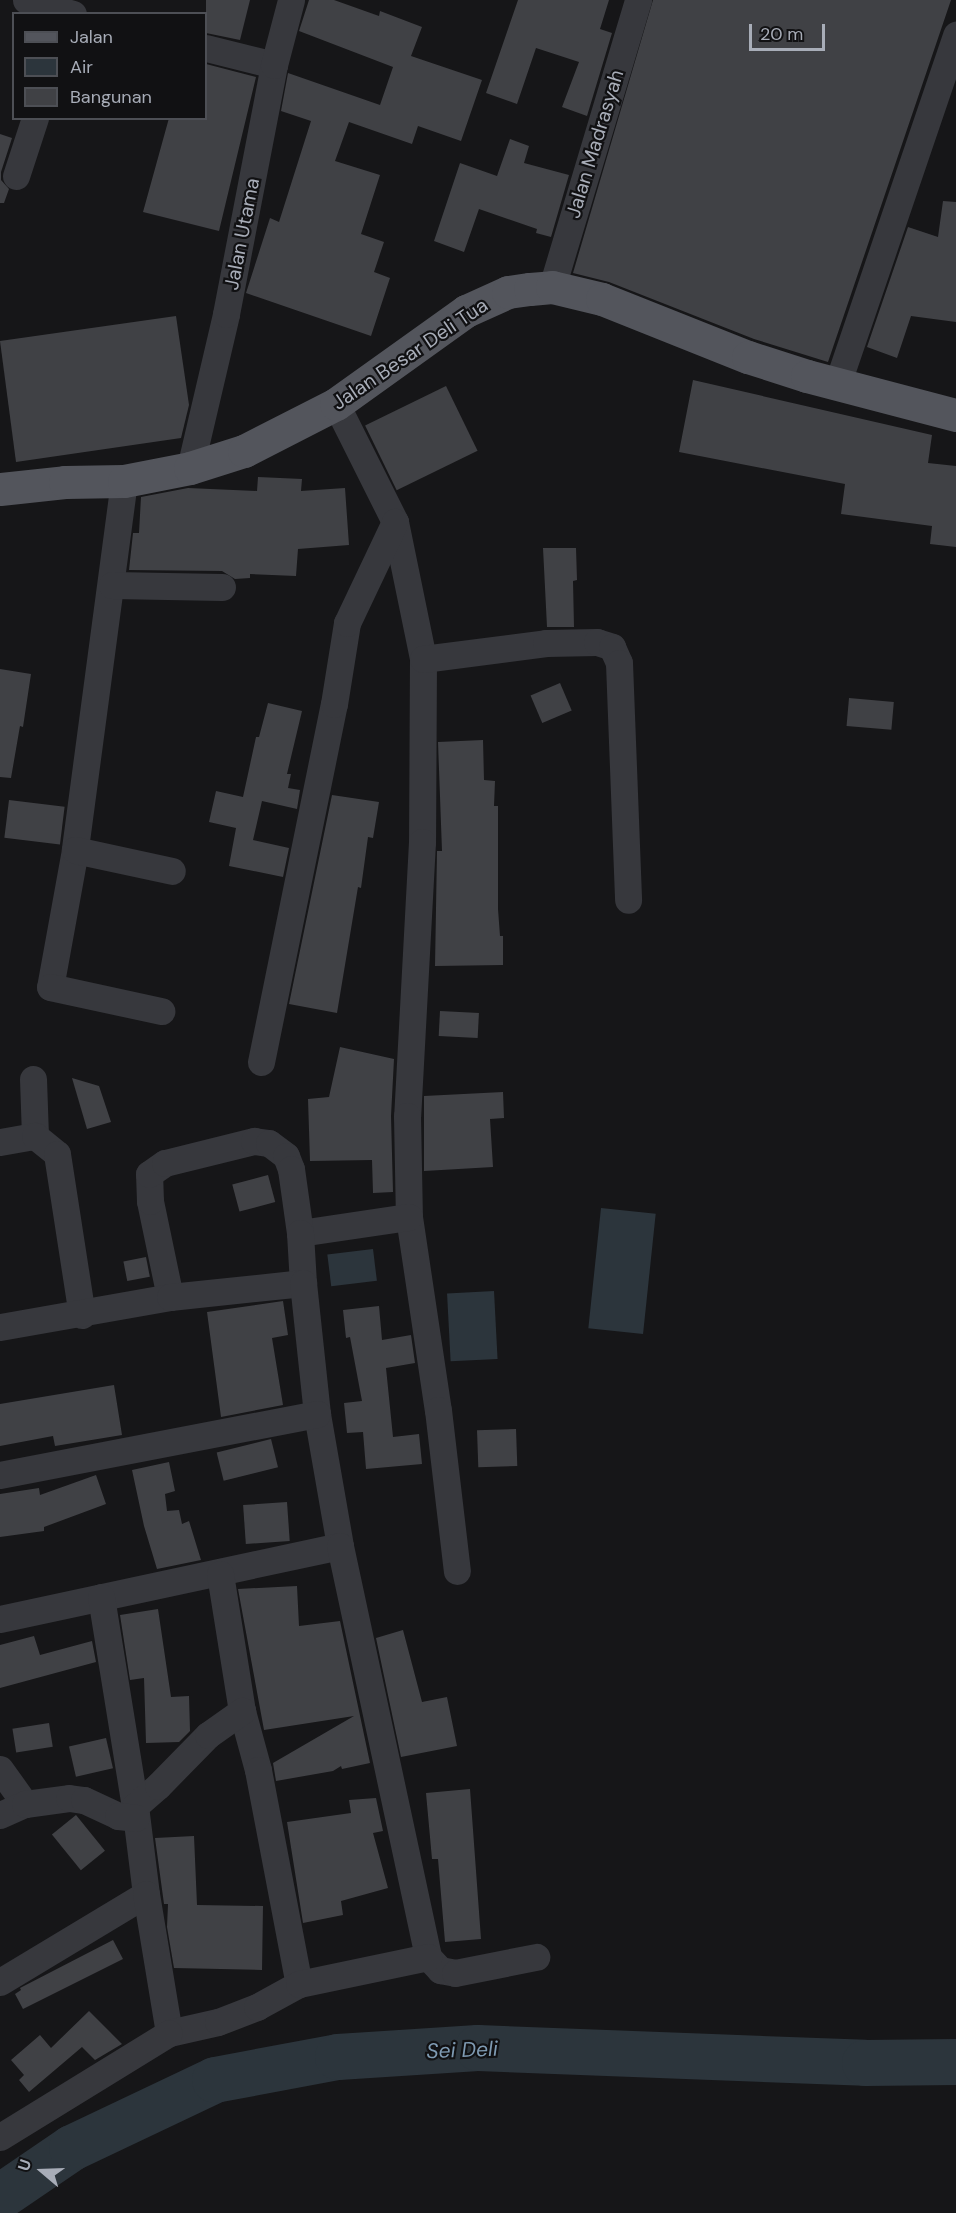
<!DOCTYPE html>
<style>
body{margin:0}
#map{position:relative;width:956px;height:2213px;overflow:hidden;background:#161618;font-family:"DM Sans",sans-serif}
div>[style]{position:absolute}
.water>*{inset:0;background:#2c353c;transform-origin:0 0}
.river>*{height:46px;margin:-23px;padding:0 23px;transform-origin:23px;border-radius:23px;background:#2c353c}
.building>*{inset:0;background:#404145;transform-origin:0 0}
.minor>*{height:27px;margin:-13.5px;padding:0 13.5px;transform-origin:13.5px;border-radius:13.5px;background:#37383d}
.major>*{height:33px;margin:-16.5px;padding:0 16.5px;transform-origin:16.5px;border-radius:16.5px;background:#53555c}
span{translate:-50% -50%;white-space:nowrap;text-align:center;line-height:1.15;-webkit-text-stroke:4.5px #111113;paint-order:stroke}
.street-label{font-size:20px;color:#a8adb8}
.water-label{font-size:21px;color:#7f9bb3;font-style:italic}
.legend{position:absolute;left:12px;top:12px;width:195px;height:108px;box-sizing:border-box;background:#111113;border:2px solid #4d4f55;margin:0;padding:8px 10px;list-style:none;font-size:18px;color:#a8adb8}
.legend li{display:flex;align-items:center;gap:12px;height:30px}
.legend b{width:30px;border:2px solid #4d4f55}
.north{position:absolute;left:12px;top:2141px;width:60px;height:60px;-webkit-text-stroke:4px #111113;paint-order:stroke;rotate:289deg;font-size:16px;font-weight:700;line-height:24px;text-align:center;color:#a8adb8}
.north::after{content:'';display:block;margin:auto;width:21px;height:27px;background:#a8adb8;clip-path:polygon(50% 0,100% 100%,50% 72%,0 100%)}
.scale{position:absolute;left:749px;top:24px;width:76px;height:27px;box-sizing:border-box;border:3px solid #a8adb8;border-top:0;padding-left:8px;font-size:18px;line-height:21px;white-space:nowrap;color:#a8adb8;-webkit-text-stroke:4px #111113;paint-order:stroke}
</style>
<div id="map">
<div class="water">
<div style="left:601px;top:1208px;width:55px;height:121px;rotate:6deg"></div>
<div style="left:373px;top:1249px;width:32px;height:46px;rotate:83deg"></div>
<div style="left:494px;top:1291px;width:68px;height:47px;rotate:87deg"></div>
</div>
<div class="river">
<div style="left:0;top:2197px;width:87px;rotate:-34.2deg"></div>
<div style="left:72px;top:2148px;width:158px;rotate:-25.4deg"></div>
<div style="left:215px;top:2080px;width:125px;rotate:-10.6deg"></div>
<div style="left:338px;top:2057px;width:140px;rotate:-3.7deg"></div>
<div style="left:478px;top:2048px;width:387px;rotate:2.2deg"></div>
<div style="left:865px;top:2063px;width:91px;rotate:-0.6deg"></div>
</div>
<div class="building">
<div style="clip-path:polygon(206px 0,250px 0,240px 40px,206px 33px)"></div>
<div style="clip-path:polygon(309px 0,334px 0,379px 16px,380px 11px,422px 27px,411px 56px,482px 80px,461px 141px,418px 126px,412px 144px,349px 122px,335px 161px,380px 175px,361px 234px,384px 242px,374px 272px,390px 278px,371px 336px,246px 293px,270px 218px,279px 222px,311px 121px,281px 111px,288px 73px,380px 105px,393px 67px,299px 31px)"></div>
<div style="clip-path:polygon(518px 0,609px 0,600px 29px,612px 33px,587px 116px,562px 107px,579px 62px,536px 48px,517px 104px,486px 93px)"></div>
<div style="clip-path:polygon(653px 0,951px 0,828px 362px,754px 339px,609px 282px,573px 273px)"></div>
<div style="clip-path:polygon(206px 64px,256px 77px,219px 231px,143px 212px,169px 118px,206px 118px)"></div>
<div style="clip-path:polygon(0 134px,12px 138px,1px 172px,1px 180px,9px 189px,4px 203px,0 203px)"></div>
<div style="clip-path:polygon(510px 139px,529px 146px,524px 163px,569px 175px,551px 237px,536px 233px,537px 229px,479px 209px,464px 252px,434px 241px,460px 163px,497px 176px)"></div>
<div style="clip-path:polygon(943px 201px,956px 202px,956px 322px,911px 316px,897px 358px,867px 347px,908px 227px,938px 237px)"></div>
<div style="clip-path:polygon(176px 316px,189px 405px,181px 438px,16px 462px,0 341px)"></div>
<div style="clip-path:polygon(693px 380px,932px 435px,928px 463px,956px 466px,956px 547px,930px 544px,932px 526px,841px 514px,845px 484px,679px 452px)"></div>
<div style="left:446px;top:386px;width:72px;height:90px;rotate:64deg"></div>
<div style="clip-path:polygon(258px 477px,302px 479px,301px 491px,345px 488px,349px 545px,298px 549px,296px 576px,250px 574px,250px 578px,235px 579px,222px 571px,129px 570px,133px 533px,139px 533px,141px 497px,188px 488px,257px 491px)"></div>
<div style="clip-path:polygon(543px 548px,576px 548px,577px 580px,573px 581px,574px 627px,547px 627px)"></div>
<div style="clip-path:polygon(0 669px,31px 674px,23px 727px,20px 726px,11px 778px,0 777px)"></div>
<div style="left:560px;top:683px;width:30px;height:32px;rotate:67deg"></div>
<div style="left:849px;top:698px;width:45px;height:28px;rotate:5deg"></div>
<div style="clip-path:polygon(268px 703px,302px 711px,287px 774px,291px 774px,288px 788px,300px 790px,297px 809px,262px 801px,253px 840px,289px 848px,283px 877px,229px 866px,236px 828px,209px 822px,216px 791px,243px 797px,256px 737px,259px 737px)"></div>
<div style="clip-path:polygon(483px 740px,484px 780px,495px 781px,494px 806px,498px 806px,498px 909px,500px 936px,503px 936px,503px 965px,435px 966px,437px 851px,442px 851px,438px 742px)"></div>
<div style="clip-path:polygon(332px 795px,379px 802px,373px 838px,368px 837px,361px 888px,358px 887px,337px 1013px,289px 1004px)"></div>
<div style="left:9px;top:800px;width:56px;height:38px;rotate:7deg"></div>
<div style="left:440px;top:1011px;width:39px;height:25px;rotate:3deg"></div>
<div style="clip-path:polygon(340px 1047px,394px 1059px,391px 1116px,393px 1192px,373px 1193px,372px 1160px,310px 1161px,308px 1099px,329px 1097px)"></div>
<div style="clip-path:polygon(72px 1078px,99px 1086px,111px 1122px,87px 1129px)"></div>
<div style="clip-path:polygon(503px 1092px,504px 1118px,490px 1119px,493px 1167px,424px 1171px,424px 1096px)"></div>
<div style="left:268px;top:1175px;width:28px;height:37px;rotate:75deg"></div>
<div style="left:146px;top:1257px;width:20px;height:23px;rotate:79deg"></div>
<div style="clip-path:polygon(283px 1301px,288px 1335px,272px 1338px,283px 1405px,221px 1417px,207px 1312px)"></div>
<div style="clip-path:polygon(379px 1306px,382px 1340px,411px 1335px,415px 1363px,386px 1368px,393px 1437px,419px 1434px,422px 1464px,366px 1469px,363px 1432px,347px 1433px,344px 1403px,362px 1401px,350px 1337px,346px 1338px,343px 1310px)"></div>
<div style="clip-path:polygon(114px 1385px,122px 1435px,55px 1446px,53px 1436px,0 1446px,0 1404px)"></div>
<div style="left:516px;top:1429px;width:37px;height:39px;rotate:88deg"></div>
<div style="left:271px;top:1439px;width:29px;height:56px;rotate:76deg"></div>
<div style="clip-path:polygon(169px 1462px,175px 1491px,165px 1494px,167px 1511px,179px 1510px,182px 1524px,189px 1521px,201px 1560px,157px 1569px,144px 1526px,132px 1470px)"></div>
<div style="clip-path:polygon(96px 1475px,106px 1504px,44px 1527px,44px 1531px,0 1537px,0 1494px,39px 1488px,40px 1495px)"></div>
<div style="left:287px;top:1502px;width:39px;height:44px;rotate:86deg"></div>
<div style="clip-path:polygon(297px 1586px,299px 1626px,340px 1621px,370px 1763px,342px 1769px,341px 1766px,333px 1771px,276px 1781px,273px 1763px,354px 1716px,264px 1730px,238px 1589px)"></div>
<div style="clip-path:polygon(158px 1609px,171px 1697px,189px 1696px,190px 1731px,179px 1742px,146px 1743px,144px 1678px,130px 1680px,120px 1615px)"></div>
<div style="clip-path:polygon(403px 1630px,422px 1702px,447px 1697px,457px 1746px,401px 1757px,376px 1638px)"></div>
<div style="clip-path:polygon(34px 1636px,40px 1655px,92px 1641px,96px 1662px,0 1688px,0 1645px)"></div>
<div style="left:49px;top:1723px;width:24px;height:37px;rotate:81deg"></div>
<div style="left:106px;top:1738px;width:31px;height:38px;rotate:77deg"></div>
<div style="clip-path:polygon(470px 1789px,481px 1939px,445px 1942px,438px 1859px,432px 1859px,426px 1793px)"></div>
<div style="clip-path:polygon(376px 1798px,383px 1831px,373px 1833px,388px 1888px,341px 1901px,343px 1915px,303px 1923px,287px 1822px,351px 1813px,349px 1800px)"></div>
<div style="left:76px;top:1815px;width:46px;height:31px;rotate:51deg"></div>
<div style="clip-path:polygon(194px 1836px,197px 1905px,263px 1906px,262px 1970px,174px 1968px,167px 1927px,168px 1904px,164px 1904px,155px 1838px)"></div>
<div style="clip-path:polygon(113px 1940px,123px 1959px,23px 2009px,15px 1994px,21px 1990px,20px 1988px)"></div>
<div style="clip-path:polygon(89px 2011px,122px 2044px,95px 2060px,82px 2047px,29px 2092px,19px 2080px,24px 2075px,11px 2060px,40px 2035px,51px 2048px)"></div>
</div>
<div class="minor">
<div style="left:26px;top:0;width:49px;rotate:16.6deg"></div>
<div style="left:206px;top:48px;width:70px;rotate:14deg"></div>
<div style="left:16px;top:176px;width:61px;rotate:-71.9deg"></div>
<div style="left:552px;top:287px;width:300px;rotate:-73.3deg"></div>
<div style="left:838px;top:382px;width:367px;rotate:-71.2deg"></div>
<div style="left:336px;top:404px;width:132px;rotate:63.4deg"></div>
<div style="left:395px;top:522px;width:140px;rotate:78.4deg"></div>
<div style="left:423px;top:659px;width:183px;rotate:90.3deg"></div>
<div style="left:422px;top:842px;width:274px;rotate:93.1deg"></div>
<div style="left:407px;top:1116px;width:101px;rotate:88.9deg"></div>
<div style="left:409px;top:1217px;width:195px;rotate:81.5deg"></div>
<div style="left:438px;top:1410px;width:162px;rotate:83.3deg"></div>
<div style="left:190px;top:468px;width:158px;rotate:-76.8deg"></div>
<div style="left:226px;top:314px;width:254px;rotate:-79.1deg"></div>
<div style="left:274px;top:65px;width:67px;rotate:-75.3deg"></div>
<div style="left:124px;top:481px;width:372px;rotate:97.6deg"></div>
<div style="left:75px;top:850px;width:139px;rotate:100.3deg"></div>
<div style="left:50px;top:987px;width:114px;rotate:12.2deg"></div>
<div style="left:112px;top:585px;width:110px;rotate:1deg"></div>
<div style="left:423px;top:659px;width:124px;rotate:-7.4deg"></div>
<div style="left:546px;top:643px;width:51px;rotate:-1.1deg"></div>
<div style="left:597px;top:642px;width:16px;rotate:18deg"></div>
<div style="left:612px;top:647px;width:17px;rotate:66deg"></div>
<div style="left:619px;top:663px;width:237px;rotate:87.8deg"></div>
<div style="left:75px;top:850px;width:99px;rotate:12.2deg"></div>
<div style="left:261px;top:1062px;width:365px;rotate:-78.5deg"></div>
<div style="left:334px;top:704px;width:82px;rotate:-80.9deg"></div>
<div style="left:347px;top:623px;width:112px;rotate:-64.6deg"></div>
<div style="left:33px;top:1079px;width:57px;rotate:88deg"></div>
<div style="left:0;top:1142px;width:36px;rotate:-10deg"></div>
<div style="left:35px;top:1136px;width:28px;rotate:39deg"></div>
<div style="left:57px;top:1154px;width:163px;rotate:81.2deg"></div>
<div style="left:300px;top:1233px;width:110px;rotate:-8.4deg"></div>
<div style="left:170px;top:1297px;width:98px;rotate:-101.8deg"></div>
<div style="left:150px;top:1201px;width:27px;rotate:-92deg"></div>
<div style="left:149px;top:1174px;width:19px;rotate:-35deg"></div>
<div style="left:165px;top:1163px;width:92px;rotate:-13.9deg"></div>
<div style="left:254px;top:1141px;width:15px;rotate:8deg"></div>
<div style="left:269px;top:1143px;width:21px;rotate:37deg"></div>
<div style="left:286px;top:1156px;width:14px;rotate:69deg"></div>
<div style="left:291px;top:1169px;width:65px;rotate:82deg"></div>
<div style="left:300px;top:1233px;width:50px;rotate:86.6deg"></div>
<div style="left:0;top:1327px;width:173px;rotate:-10deg"></div>
<div style="left:170px;top:1297px;width:134px;rotate:-6deg"></div>
<div style="left:303px;top:1283px;width:132px;rotate:83.9deg"></div>
<div style="left:317px;top:1414px;width:134px;rotate:80.1deg"></div>
<div style="left:340px;top:1546px;width:348px;rotate:167.9deg"></div>
<div style="left:0;top:1475px;width:323px;rotate:-10.9deg"></div>
<div style="left:340px;top:1546px;width:420px;rotate:77.9deg"></div>
<div style="left:428px;top:1957px;width:18px;rotate:47deg"></div>
<div style="left:440px;top:1970px;width:15px;rotate:11deg"></div>
<div style="left:455px;top:1973px;width:83px;rotate:-11.2deg"></div>
<div style="left:220px;top:1574px;width:139px;rotate:80.9deg"></div>
<div style="left:242px;top:1711px;width:61px;rotate:74.8deg"></div>
<div style="left:258px;top:1770px;width:218px;rotate:79.2deg"></div>
<div style="left:101px;top:1597px;width:212px;rotate:80.8deg"></div>
<div style="left:135px;top:1806px;width:89px;rotate:82.9deg"></div>
<div style="left:0;top:1769px;width:43px;rotate:54.5deg"></div>
<div style="left:135px;top:1806px;width:30px;rotate:-41deg"></div>
<div style="left:158px;top:1786px;width:71px;rotate:-45.6deg"></div>
<div style="left:208px;top:1735px;width:42px;rotate:-35.2deg"></div>
<div style="left:0;top:1815px;width:27px;rotate:-24deg"></div>
<div style="left:25px;top:1804px;width:44px;rotate:-7.8deg"></div>
<div style="left:69px;top:1798px;width:15px;rotate:8deg"></div>
<div style="left:84px;top:1800px;width:38px;rotate:25deg"></div>
<div style="left:118px;top:1816px;width:18px;rotate:6deg"></div>
<div style="left:0;top:1982px;width:170px;rotate:-31.1deg"></div>
<div style="left:146px;top:1894px;width:141px;rotate:80.6deg"></div>
<div style="left:169px;top:2033px;width:50px;rotate:-12.7deg"></div>
<div style="left:218px;top:2022px;width:42px;rotate:-21deg"></div>
<div style="left:257px;top:2007px;width:48px;rotate:-28.7deg"></div>
<div style="left:299px;top:1984px;width:132px;rotate:-11.8deg"></div>
<div style="left:0;top:2137px;width:198px;rotate:-31.6deg"></div>
</div>
<div class="major">
<div style="left:0;top:489px;width:65px;rotate:-6.1deg"></div>
<div style="left:65px;top:482px;width:59px;rotate:-1deg"></div>
<div style="left:124px;top:481px;width:67px;rotate:-11.1deg"></div>
<div style="left:190px;top:468px;width:57px;rotate:-17.5deg"></div>
<div style="left:244px;top:451px;width:103px;rotate:-27.1deg"></div>
<div style="left:336px;top:404px;width:160px;rotate:-35.6deg"></div>
<div style="left:466px;top:311px;width:46px;rotate:-24.3deg"></div>
<div style="left:508px;top:292px;width:22px;rotate:-8deg"></div>
<div style="left:530px;top:289px;width:22px;rotate:-5deg"></div>
<div style="left:552px;top:287px;width:51px;rotate:13.5deg"></div>
<div style="left:602px;top:299px;width:157px;rotate:21.7deg"></div>
<div style="left:748px;top:357px;width:62px;rotate:17.9deg"></div>
<div style="left:807px;top:376px;width:154px;rotate:14.7deg"></div>
</div>
<div class="street-label">
<span style="left:595px;top:144px;rotate:-73deg">Jalan Madrasyah</span>
<span style="left:242px;top:234px;rotate:-79deg">Jalan Utama</span>
<span style="left:410px;top:354px;rotate:-34deg">Jalan Besar Deli Tua</span>
</div>
<div class="water-label">
<span style="left:462px;top:2050px;rotate:-2deg">Sei Deli</span>
</div>
<ul class="legend">
<li><b style="height:8px;background:#53555c"></b>Jalan</li>
<li><b style="height:16px;background:#2c353c"></b>Air</li>
<li><b style="height:16px;background:#404145"></b>Bangunan</li>
</ul>
<div class="north">U</div>
<div class="scale">20 m</div>
</div>
